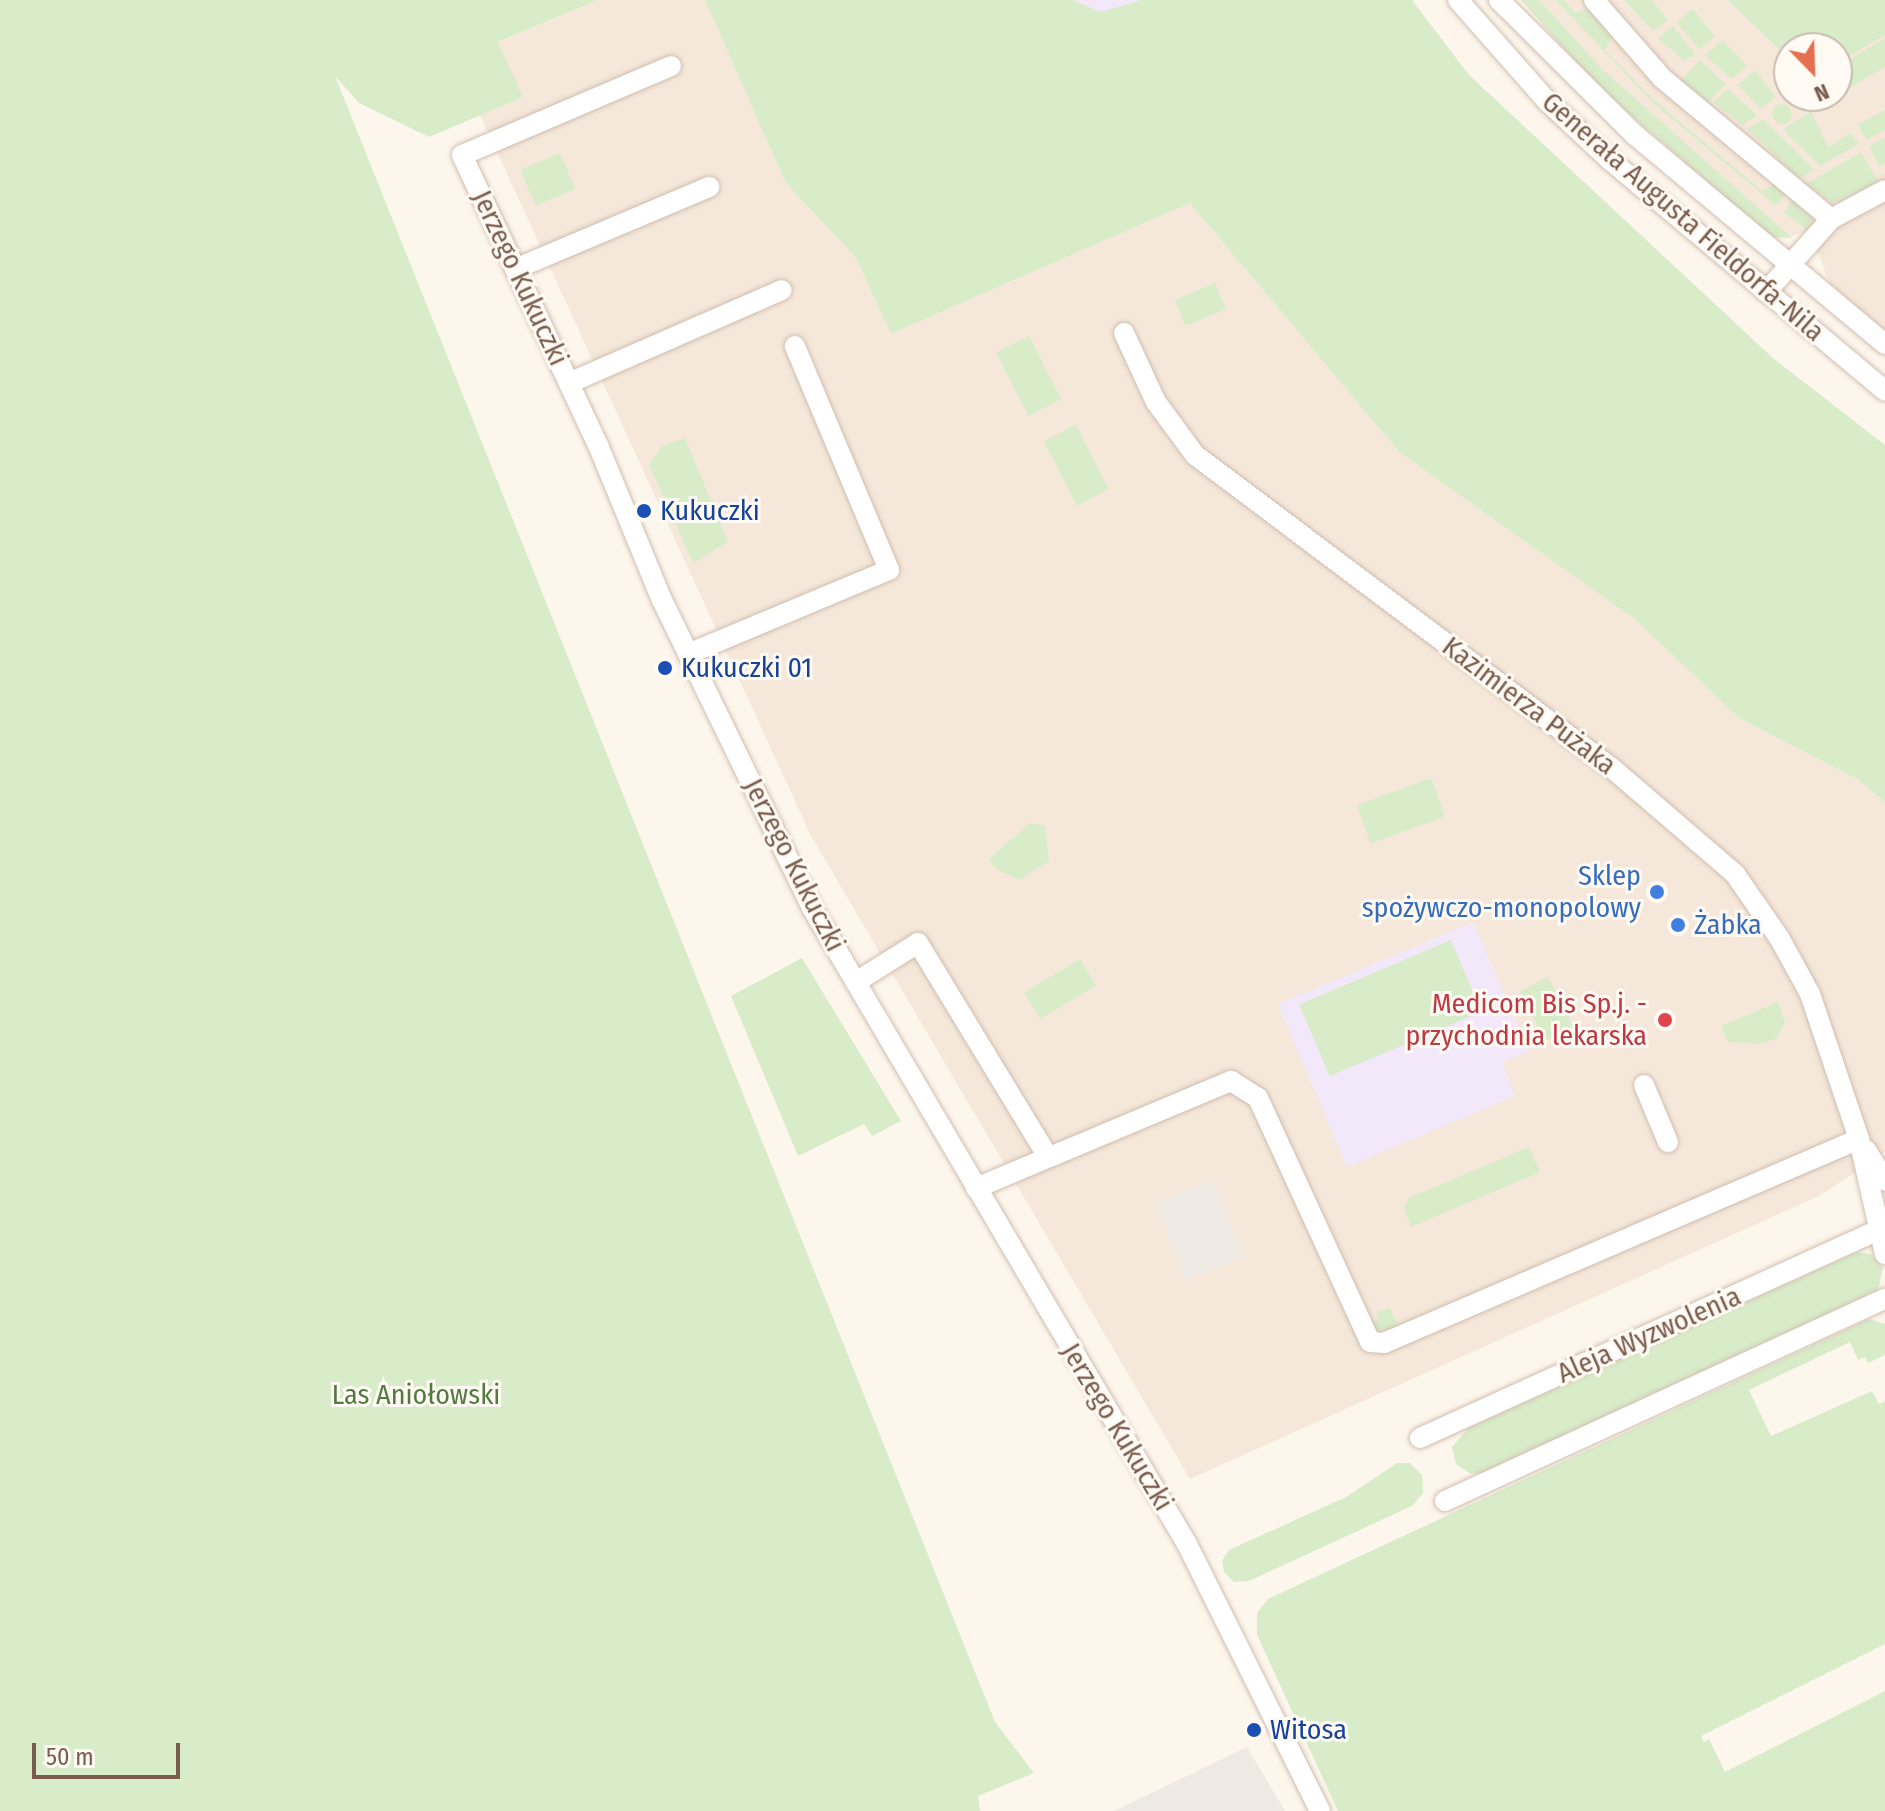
<!DOCTYPE html>
<meta charset="utf-8">
<style>
body{margin:0}
#map{position:relative;width:1885px;height:1811px;overflow:hidden;background:#fdf6ec;font-family:"Fira Sans Condensed",sans-serif}
div>[style]{position:absolute}
.residential>*{inset:0;background:#f5e8da}
.industrial>*{inset:0;background:#efe9e4;transform-origin:0 0}
.education>*{inset:0;background:#f3e8fa}
.green>*{inset:0;background:#d8ecc9;transform-origin:0 0}
.round{border-radius:50%}
.roads{filter:drop-shadow(0 0 2px #d1beb0) drop-shadow(0 0 2px #d1beb0)}
.minor>*{height:20px;margin:-10px;padding:0 10px;transform-origin:10px;border-radius:10px;background:#fff}
.dots>*{width:22px;height:22px;translate:-50% -50%;box-sizing:border-box;border:4px solid #fffaf3;border-radius:50%}
span{translate:-50% -50%;white-space:nowrap;text-align:center;line-height:1.15;-webkit-text-stroke:6px #fffaf3;paint-order:stroke}
.street-label{font-size:28px;color:#7a5c4d}
.transit-label{font-size:28px;color:#164399}
.left{translate:0 -50%;text-align:left}
.shop-label{font-size:28px;color:#366cbe}
.right{translate:-100% -50%;text-align:right}
.health-label{font-size:28px;color:#be3a42}
.park-label{font-size:28px;color:#537a41}
.north{position:absolute;left:1773px;top:32px;width:80px;height:80px;box-sizing:border-box;background:#fffaf3;border:2px solid #cabbb1;border-radius:50%;rotate:157deg;font-size:22px;font-weight:700;line-height:32px;text-align:center;color:#7a5c4d}
.north::after{content:'';display:block;margin:auto;width:28px;height:36px;background:#e76f51;clip-path:polygon(50% 0,100% 100%,50% 72%,0 100%)}
.scale{position:absolute;left:32px;top:1743px;width:148px;height:36px;box-sizing:border-box;border:4px solid #7a5c4d;border-top:0;padding-left:10px;font-size:24px;line-height:28px;white-space:nowrap;color:#7a5c4d;-webkit-text-stroke:6px #fffaf3;paint-order:stroke}
</style>
<div id="map">
<div class="residential">
<div style="clip-path:polygon(598px 0,705px 0,785px 182px,856px 258px,891px 334px,1190px 203px,1399px 452px,1637px 620px,1739px 718px,1857px 779px,1885px 802px,1885px 1152px,1821px 1195px,1190px 1479px,811px 836px,480px 115px,523px 97px,497px 43px)"></div>
<div style="clip-path:polygon(evenodd,1521px 0,1885px 0,1885px 331px,1831px 287px,1809px 230px,1791px 237px,1763px 232px,1586px 74px,1521px 0,1789px 48px,1837px 48px,1837px 96px,1789px 96px,1789px 48px)"></div>
</div>
<div class="industrial">
<div style="left:1214px;top:1180px;width:83px;height:63px;rotate:69deg"></div>
<div style="clip-path:polygon(1247px 1747px,1285px 1811px,1114px 1811px)"></div>
</div>
<div class="education">
<div style="clip-path:polygon(1073px 0,1141px 0,1101px 12px)"></div>
<div style="clip-path:polygon(1473px 922px,1529px 1052px,1502px 1063px,1515px 1096px,1347px 1167px,1278px 1004px)"></div>
</div>
<div class="green">
<div style="clip-path:polygon(0 0,598px 0,498px 42px,523px 97px,429px 137px,359px 103px,335px 76px,995px 1722px,1034px 1773px,978px 1796px,980px 1811px,0 1811px)"></div>
<div style="clip-path:polygon(705px 0,1073px 0,1101px 12px,1141px 0,1412px 0,1469px 75px,1773px 358px,1885px 445px,1885px 802px,1857px 779px,1739px 718px,1636px 620px,1399px 452px,1190px 203px,891px 334px,856px 258px,785px 182px)"></div>
<div style="clip-path:polygon(1521px 0,1539px 0,1601px 68px,1792px 238px,1772px 237px,1604px 92px)"></div>
<div style="clip-path:polygon(1556px 0,1564px 0,1575px 13px,1589px 8px,1612px 37px,1605px 50px,1653px 99px,1762px 191px,1776px 184px,1786px 193px,1778px 204px,1774px 204px,1652px 102px)"></div>
<div style="clip-path:polygon(1624px 0,1652px 0,1668px 20px,1653px 31px)"></div>
<div style="clip-path:polygon(1728px 0,1885px 0,1885px 35px,1837px 63px,1838px 34px,1835px 48px,1789px 48px,1789px 59px)"></div>
<div style="left:1693px;top:9px;width:35px;height:21px;rotate:51deg"></div>
<div style="clip-path:polygon(1673px 26px,1695px 54px,1684px 61px,1658px 38px)"></div>
<div style="clip-path:polygon(1885px 38px,1885px 67px,1837px 95px,1837px 67px)"></div>
<div style="clip-path:polygon(1723px 40px,1747px 66px,1731px 79px,1705px 55px)"></div>
<div style="left:1700px;top:60px;width:35px;height:28px;rotate:43deg"></div>
<div style="clip-path:polygon(1755px 70px,1776px 97px,1761px 109px,1738px 85px)"></div>
<div style="clip-path:polygon(1728px 89px,1757px 115px,1743px 125px,1713px 102px)"></div>
<div class="round" style="left:1772px;top:104px;width:20px;height:20px"></div>
<div style="clip-path:polygon(1885px 110px,1885px 130px,1866px 140px,1858px 124px)"></div>
<div style="clip-path:polygon(1811px 111px,1828px 147px,1851px 133px,1859px 144px,1820px 166px,1783px 130px)"></div>
<div style="clip-path:polygon(1763px 119px,1815px 170px,1799px 178px,1747px 129px)"></div>
<div style="clip-path:polygon(1885px 137px,1885px 163px,1879px 166px,1869px 147px)"></div>
<div style="clip-path:polygon(1861px 152px,1878px 182px,1833px 203px,1806px 184px)"></div>
<div style="left:560px;top:153px;width:39px;height:43px;rotate:67deg"></div>
<div style="clip-path:polygon(1793px 198px,1813px 216px,1808px 230px,1784px 213px)"></div>
<div style="left:1215px;top:283px;width:28px;height:44px;rotate:67deg"></div>
<div style="left:1029px;top:336px;width:71px;height:37px;rotate:63deg"></div>
<div style="left:1076px;top:425px;width:72px;height:36px;rotate:63deg"></div>
<div style="clip-path:polygon(685px 438px,728px 542px,693px 563px,649px 465px,662px 446px)"></div>
<div style="left:1431px;top:778px;width:41px;height:79px;rotate:70deg"></div>
<div style="clip-path:polygon(1030px 823px,1045px 826px,1049px 861px,1019px 880px,995px 868px,989px 859px)"></div>
<div style="left:1451px;top:940px;width:78px;height:165px;rotate:67deg"></div>
<div style="clip-path:polygon(802px 958px,901px 1121px,872px 1136px,864px 1124px,798px 1156px,731px 996px)"></div>
<div style="left:1080px;top:959px;width:31px;height:65px;rotate:59deg"></div>
<div style="left:1548px;top:977px;width:56px;height:32px;rotate:63deg"></div>
<div style="clip-path:polygon(1778px 1002px,1785px 1022px,1776px 1039px,1759px 1044px,1728px 1042px,1721px 1026px)"></div>
<div style="clip-path:polygon(1529px 1147px,1540px 1172px,1411px 1227px,1404px 1208px,1409px 1198px)"></div>
<div style="clip-path:polygon(1857px 1252px,1871px 1254px,1883px 1268px,1878px 1290px,1482px 1473px,1471px 1474px,1456px 1464px,1452px 1447px,1468px 1428px)"></div>
<div style="clip-path:polygon(1390px 1308px,1398px 1327px,1382px 1331px,1368px 1325px,1379px 1319px,1376px 1312px)"></div>
<div style="clip-path:polygon(1869px 1319px,1885px 1324px,1885px 1355px,1868px 1363px,1865px 1357px,1858px 1360px,1850px 1342px,1749px 1390px,1771px 1436px,1872px 1391px,1879px 1404px,1885px 1401px,1885px 1644px,1701px 1736px,1704px 1742px,1709px 1739px,1725px 1772px,1885px 1691px,1885px 1811px,1338px 1811px,1257px 1635px,1257px 1613px,1268px 1599px)"></div>
<div style="clip-path:polygon(1397px 1463px,1410px 1463px,1422px 1475px,1423px 1493px,1412px 1506px,1249px 1581px,1234px 1582px,1224px 1572px,1222px 1561px,1229px 1550px,1346px 1497px)"></div>
</div>
<div class="roads">
<div class="minor">
<div style="left:1458px;top:0;width:136px;rotate:48.6deg"></div>
<div style="left:1548px;top:102px;width:85px;rotate:43.1deg"></div>
<div style="left:1610px;top:160px;width:359px;rotate:40deg"></div>
<div style="left:1499px;top:0;width:192px;rotate:44.8deg"></div>
<div style="left:1635px;top:135px;width:326px;rotate:39.9deg"></div>
<div style="left:1594px;top:0;width:103px;rotate:48.9deg"></div>
<div style="left:1662px;top:78px;width:220px;rotate:39.8deg"></div>
<div style="left:671px;top:66px;width:227px;rotate:156.9deg"></div>
<div style="left:462px;top:155px;width:320px;rotate:64.9deg"></div>
<div style="left:598px;top:445px;width:168px;rotate:67.6deg"></div>
<div style="left:662px;top:600px;width:343px;rotate:64deg"></div>
<div style="left:812px;top:908px;width:738px;rotate:59.48deg"></div>
<div style="left:1187px;top:1544px;width:298px;rotate:63.5deg"></div>
<div style="left:515px;top:269px;width:211px;rotate:-22.9deg"></div>
<div style="left:1766px;top:292px;width:98px;rotate:-48.3deg"></div>
<div style="left:1831px;top:219px;width:61px;rotate:-28.2deg"></div>
<div style="left:1124px;top:333px;width:76px;rotate:65.1deg"></div>
<div style="left:1156px;top:402px;width:66px;rotate:53.7deg"></div>
<div style="left:1195px;top:455px;width:523px;rotate:36.91deg"></div>
<div style="left:1613px;top:769px;width:161px;rotate:40.7deg"></div>
<div style="left:1735px;top:874px;width:79px;rotate:55.3deg"></div>
<div style="left:1780px;top:939px;width:63px;rotate:61.4deg"></div>
<div style="left:1810px;top:994px;width:153px;rotate:71.3deg"></div>
<div style="left:1859px;top:1139px;width:118px;rotate:77.3deg"></div>
<div style="left:569px;top:383px;width:232px;rotate:-23.6deg"></div>
<div style="left:688px;top:654px;width:218px;rotate:-22.7deg"></div>
<div style="left:889px;top:570px;width:243px;rotate:-112.8deg"></div>
<div style="left:856px;top:982px;width:73px;rotate:-32.2deg"></div>
<div style="left:918px;top:943px;width:250px;rotate:58.7deg"></div>
<div style="left:1644px;top:1085px;width:62px;rotate:67.2deg"></div>
<div style="left:1866px;top:1150px;width:36px;rotate:58deg"></div>
<div style="left:976px;top:1188px;width:277px;rotate:-22.8deg"></div>
<div style="left:1231px;top:1081px;width:32px;rotate:32deg"></div>
<div style="left:1258px;top:1098px;width:268px;rotate:65.3deg"></div>
<div style="left:1370px;top:1342px;width:14px;rotate:4deg"></div>
<div style="left:1384px;top:1343px;width:517px;rotate:-23.24deg"></div>
<div style="left:1420px;top:1438px;width:511px;rotate:-24.41deg"></div>
<div style="left:1445px;top:1501px;width:484px;rotate:-24.7deg"></div>
</div>
</div>
<div class="dots">
<div style="left:644px;top:511px;background:#1a4fb4"></div>
<div style="left:665px;top:668px;background:#1a4fb4"></div>
<div style="left:1657px;top:892px;background:#3f7fe0"></div>
<div style="left:1678px;top:925px;background:#3f7fe0"></div>
<div style="left:1665px;top:1020px;background:#e0444e"></div>
<div style="left:1254px;top:1730px;background:#1a4fb4"></div>
</div>
<div class="street-label">
<span style="left:1683px;top:217px;rotate:41deg">Generała Augusta Fieldorfa-Nila</span>
<span style="left:520px;top:278px;rotate:65deg">Jerzego Kukuczki</span>
<span style="left:1529px;top:706px;rotate:37deg">Kazimierza Pużaka</span>
<span style="left:794px;top:865px;rotate:63deg">Jerzego Kukuczki</span>
<span style="left:1649px;top:1335px;rotate:-24deg">Aleja Wyzwolenia</span>
<span style="left:1117px;top:1427px;rotate:59deg">Jerzego Kukuczki</span>
</div>
<div class="transit-label">
<span class="left" style="left:660px;top:511px">Kukuczki</span>
<span class="left" style="left:681px;top:668px">Kukuczki 01</span>
<span class="left" style="left:1270px;top:1730px">Witosa</span>
</div>
<div class="shop-label">
<span class="right" style="left:1641px;top:892px">Sklep<br>spożywczo-monopolowy</span>
<span class="left" style="left:1694px;top:925px">Żabka</span>
</div>
<div class="health-label">
<span class="right" style="left:1647px;top:1020px">Medicom Bis Sp.j. -<br>przychodnia lekarska</span>
</div>
<div class="park-label">
<span style="left:416px;top:1395px">Las Aniołowski</span>
</div>
<div class="north">N</div>
<div class="scale">50 m</div>
</div>
